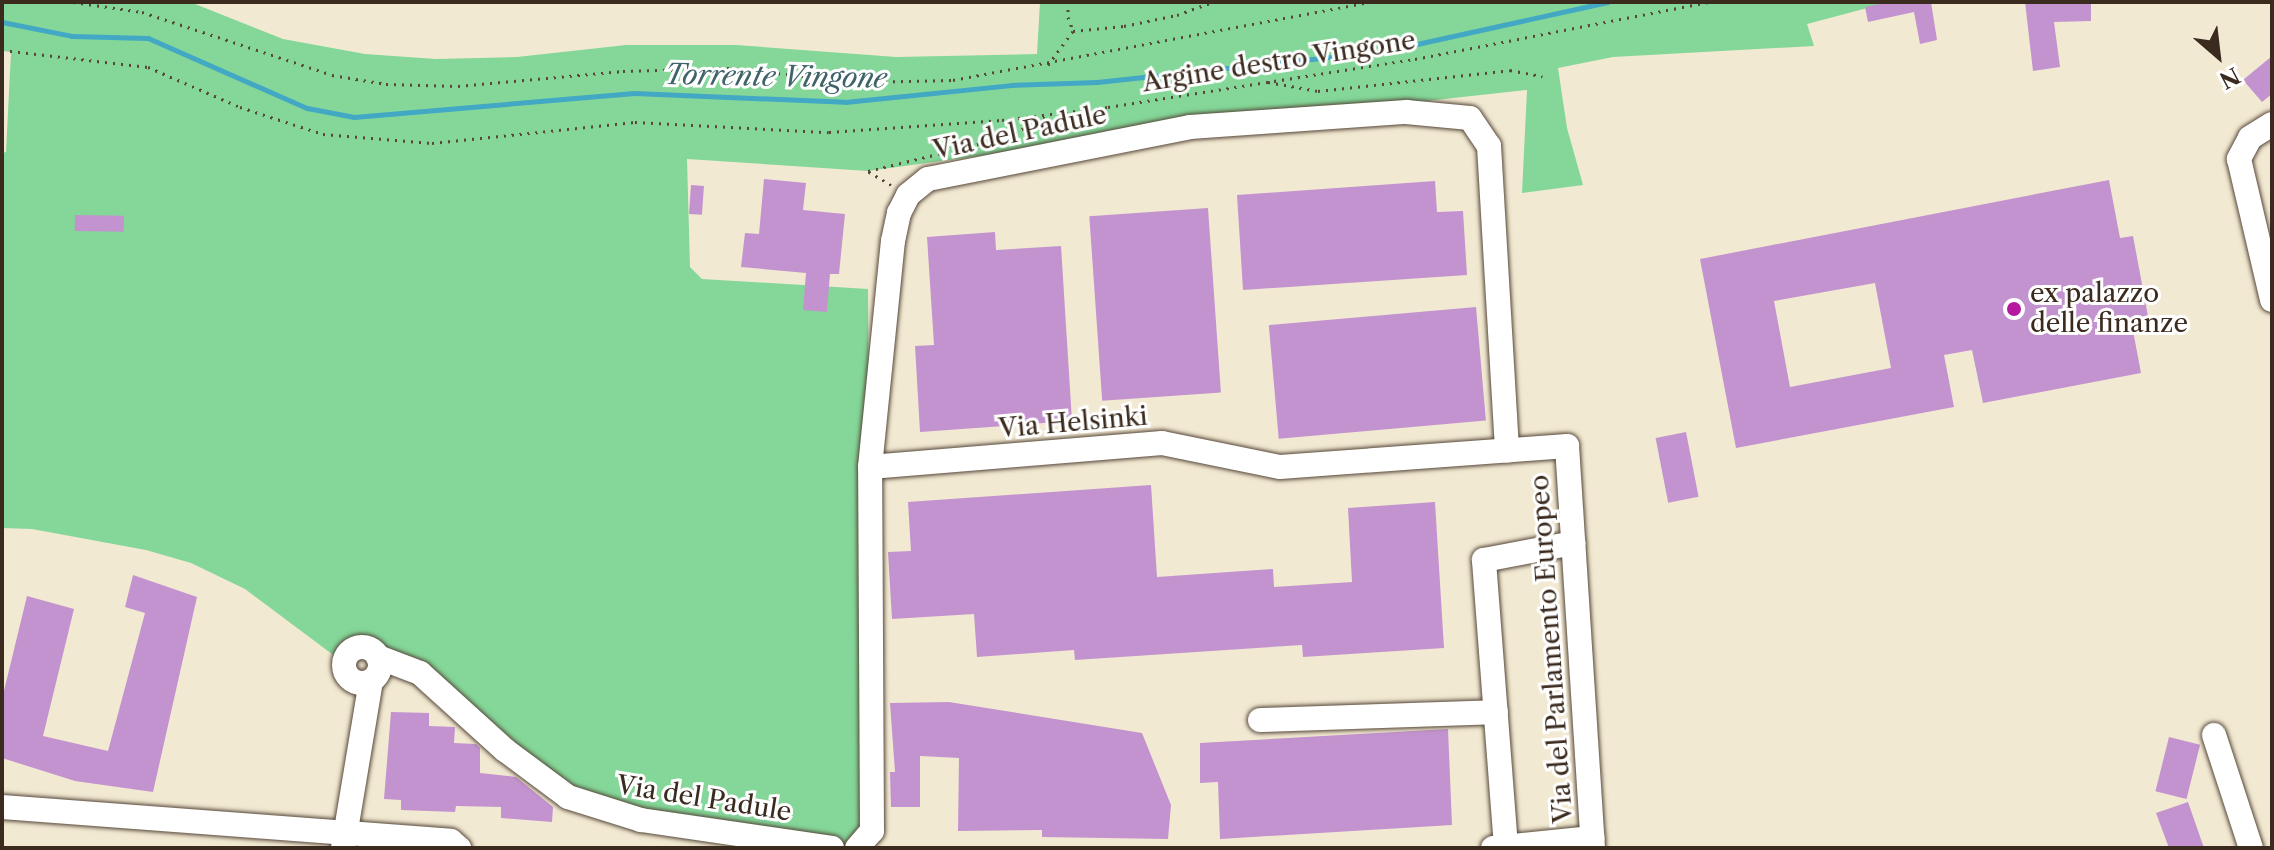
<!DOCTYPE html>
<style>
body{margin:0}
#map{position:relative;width:2274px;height:850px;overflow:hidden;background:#f2e9d2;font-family:"Libre Caslon Text",serif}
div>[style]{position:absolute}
.green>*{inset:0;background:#84d799}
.stream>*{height:5px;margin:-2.5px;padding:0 2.5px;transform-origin:2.5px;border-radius:2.5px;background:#43a8c3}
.building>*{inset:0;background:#c393cf;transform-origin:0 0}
.path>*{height:3px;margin-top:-1.5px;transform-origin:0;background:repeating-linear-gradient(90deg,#564739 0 2px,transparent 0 8px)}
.roads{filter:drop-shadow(0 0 2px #564739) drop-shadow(0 0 2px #564739)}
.minor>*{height:24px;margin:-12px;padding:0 12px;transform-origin:12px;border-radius:12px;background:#fff}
.minor>.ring{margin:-12px;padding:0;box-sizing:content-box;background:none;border:24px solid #fff;border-radius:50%}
.dots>*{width:22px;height:22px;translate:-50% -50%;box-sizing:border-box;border:4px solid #fff;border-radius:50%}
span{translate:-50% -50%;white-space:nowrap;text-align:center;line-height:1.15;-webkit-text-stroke:6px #fff;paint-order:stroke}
.street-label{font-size:26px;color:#3b2a1e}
.poi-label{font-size:26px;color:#3b2a1e}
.left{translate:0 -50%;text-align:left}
.water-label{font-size:28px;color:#3f6368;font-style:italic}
.frame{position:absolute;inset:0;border:4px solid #3b2a1e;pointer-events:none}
.north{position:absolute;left:2178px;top:16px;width:80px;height:80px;-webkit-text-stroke:6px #fff;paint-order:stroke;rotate:152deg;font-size:22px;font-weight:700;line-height:32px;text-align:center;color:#3b2a1e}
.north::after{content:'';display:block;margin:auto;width:28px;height:36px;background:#3b2a1e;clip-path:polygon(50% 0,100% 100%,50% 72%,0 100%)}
</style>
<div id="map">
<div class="green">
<div style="clip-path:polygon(2px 2px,190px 2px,283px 39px,365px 54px,436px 59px,517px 57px,626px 45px,736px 45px,896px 57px,1037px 54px,1040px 2px,1890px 2px,1807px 24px,1814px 46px,1613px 57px,1558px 68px,1567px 128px,1583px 185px,1522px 193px,1527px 90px,1190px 127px,868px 171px,687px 159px,690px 267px,702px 279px,868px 289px,872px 831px,857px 848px,832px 848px,599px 810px,412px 684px,371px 649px,354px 649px,344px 663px,245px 589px,191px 563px,146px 550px,32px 529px,2px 528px,2px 153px,6px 152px,11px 52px,2px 51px)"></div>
</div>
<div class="stream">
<div style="left:2px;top:22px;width:71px;rotate:11.3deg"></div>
<div style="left:72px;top:36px;width:76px;rotate:1.5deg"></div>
<div style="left:148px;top:38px;width:174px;rotate:23.8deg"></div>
<div style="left:307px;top:108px;width:48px;rotate:10.8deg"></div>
<div style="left:354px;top:117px;width:281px;rotate:-4.9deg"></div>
<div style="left:634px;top:93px;width:211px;rotate:2.4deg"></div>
<div style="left:845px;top:102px;width:167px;rotate:-5.8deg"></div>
<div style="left:1011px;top:85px;width:86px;rotate:-2deg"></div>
<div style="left:1097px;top:82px;width:290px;rotate:-6.1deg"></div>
<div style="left:1385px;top:51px;width:228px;rotate:-12.4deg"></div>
</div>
<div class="building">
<div style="clip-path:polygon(1889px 2px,1931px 2px,1937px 40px,1920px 44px,1914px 12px,1868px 22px,1865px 7px)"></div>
<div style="clip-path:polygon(2025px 2px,2091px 2px,2091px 21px,2054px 22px,2060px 67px,2033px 71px)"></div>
<div style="clip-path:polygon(2272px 56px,2272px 94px,2262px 102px,2243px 80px)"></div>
<div style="clip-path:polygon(764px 179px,806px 183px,803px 210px,845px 214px,839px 274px,830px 274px,827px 312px,803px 310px,806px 273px,741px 267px,745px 233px,759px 234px)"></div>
<div style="clip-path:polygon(evenodd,2109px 180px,2120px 238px,2133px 236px,2148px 316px,2131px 320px,2141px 373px,1983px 403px,1972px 350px,1944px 355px,1954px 407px,1736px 448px,1700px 259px,2109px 180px,1875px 283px,1891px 368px,1790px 387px,1774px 301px,1875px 283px)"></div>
<div style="clip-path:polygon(1435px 181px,1437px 212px,1463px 211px,1467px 275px,1243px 290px,1237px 195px)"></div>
<div style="left:691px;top:185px;width:13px;height:29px;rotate:4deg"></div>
<div style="left:1208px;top:208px;width:185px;height:119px;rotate:86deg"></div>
<div style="left:75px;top:215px;width:49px;height:16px;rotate:1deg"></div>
<div style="clip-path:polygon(995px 232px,996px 250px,1061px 246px,1072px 421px,920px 432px,915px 346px,934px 345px,927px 237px)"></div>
<div style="left:1476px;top:307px;width:114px;height:208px;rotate:85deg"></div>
<div style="left:1686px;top:432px;width:66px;height:31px;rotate:79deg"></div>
<div style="clip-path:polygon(1151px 485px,1157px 577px,1273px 569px,1274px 587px,1352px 582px,1348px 508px,1435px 502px,1444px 648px,1303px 657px,1302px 645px,1075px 660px,1074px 650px,977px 657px,974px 614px,892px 619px,888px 552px,911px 551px,908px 502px)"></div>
<div style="clip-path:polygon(133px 575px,197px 597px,153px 792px,75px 781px,2px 758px,2px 699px,27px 596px,74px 609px,43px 736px,108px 751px,145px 613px,125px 607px)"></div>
<div style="clip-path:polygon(949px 702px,1142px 733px,1171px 805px,1168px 839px,1042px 837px,1042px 830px,958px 831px,959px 758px,920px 756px,920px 807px,891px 807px,890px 772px,895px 772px,890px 703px)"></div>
<div style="clip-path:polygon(391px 712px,429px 713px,429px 726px,455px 727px,454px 743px,476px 744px,480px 748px,480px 773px,516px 777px,553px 807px,552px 822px,501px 818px,501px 807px,456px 806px,455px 812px,401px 810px,401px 800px,384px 799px)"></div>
<div style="clip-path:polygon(1448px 729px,1452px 825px,1220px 839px,1218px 782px,1200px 783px,1200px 743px)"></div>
<div style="left:2169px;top:737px;width:32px;height:56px;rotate:14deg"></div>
<div style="clip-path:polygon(2188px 802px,2204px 848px,2169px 848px,2156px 813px)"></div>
</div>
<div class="path">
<div style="left:73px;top:2px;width:70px;rotate:8.2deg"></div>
<div style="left:142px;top:12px;width:200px;rotate:18.3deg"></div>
<div style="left:332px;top:75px;width:55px;rotate:9.5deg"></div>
<div style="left:386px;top:84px;width:72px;rotate:1.6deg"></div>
<div style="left:458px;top:86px;width:166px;rotate:-5.2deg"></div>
<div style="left:623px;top:71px;width:107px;rotate:-1.6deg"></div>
<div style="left:730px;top:68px;width:132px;rotate:6.1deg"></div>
<div style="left:861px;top:82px;width:92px;rotate:-1.2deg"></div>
<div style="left:953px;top:80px;width:422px;rotate:-10.6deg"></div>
<div style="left:1068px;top:2px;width:15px;rotate:90deg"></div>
<div style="left:1068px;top:17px;width:15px;rotate:70deg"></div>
<div style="left:2px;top:50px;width:147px;rotate:6.6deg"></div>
<div style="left:148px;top:67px;width:100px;rotate:23.5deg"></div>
<div style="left:240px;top:107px;width:87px;rotate:18deg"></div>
<div style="left:323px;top:134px;width:109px;rotate:4.7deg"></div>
<div style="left:432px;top:143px;width:204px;rotate:-5.9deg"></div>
<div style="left:635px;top:122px;width:194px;rotate:3deg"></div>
<div style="left:829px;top:132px;width:173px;rotate:-4deg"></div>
<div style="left:1002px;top:120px;width:107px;rotate:-7deg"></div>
<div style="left:1108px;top:107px;width:311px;rotate:-8.9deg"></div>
<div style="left:1415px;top:59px;width:299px;rotate:-11deg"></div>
<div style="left:1048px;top:65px;width:42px;rotate:-53.7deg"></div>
<div style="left:1073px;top:31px;width:51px;rotate:-5.6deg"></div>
<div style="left:1124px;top:26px;width:54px;rotate:-11.7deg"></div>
<div style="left:1177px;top:15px;width:38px;rotate:-20deg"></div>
<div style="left:1268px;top:82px;width:51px;rotate:10.2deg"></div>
<div style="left:1318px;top:91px;width:193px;rotate:-6.2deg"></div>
<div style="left:1510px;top:70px;width:33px;rotate:11deg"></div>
<div style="left:891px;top:185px;width:27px;rotate:-149deg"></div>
<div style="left:868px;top:171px;width:144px;rotate:-13.7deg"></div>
<div style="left:1008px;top:137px;width:45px;rotate:-29.4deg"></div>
</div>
<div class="roads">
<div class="minor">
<div style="left:2272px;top:124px;width:26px;rotate:148deg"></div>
<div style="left:2250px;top:138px;width:24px;rotate:118deg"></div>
<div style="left:2239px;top:159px;width:145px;rotate:76.8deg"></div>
<div style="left:870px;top:467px;width:293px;rotate:-4.7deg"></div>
<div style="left:1162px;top:443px;width:120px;rotate:11.5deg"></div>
<div style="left:1280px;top:467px;width:288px;rotate:-4.2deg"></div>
<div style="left:1567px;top:446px;width:403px;rotate:86.3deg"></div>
<div class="ring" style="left:344px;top:647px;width:12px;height:12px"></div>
<div style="left:378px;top:657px;width:45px;rotate:20.9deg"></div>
<div style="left:420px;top:673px;width:115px;rotate:42.2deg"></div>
<div style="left:505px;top:750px;width:79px;rotate:36.7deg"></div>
<div style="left:568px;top:797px;width:77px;rotate:17.5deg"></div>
<div style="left:641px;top:820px;width:193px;rotate:8.3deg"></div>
<div style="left:1260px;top:720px;width:236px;rotate:-1.9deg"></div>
<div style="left:2214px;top:735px;width:119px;rotate:71.9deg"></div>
<div style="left:2px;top:807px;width:450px;rotate:4.3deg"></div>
<div style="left:451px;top:841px;width:11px;rotate:41deg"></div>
<div style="left:1506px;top:847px;width:288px;rotate:-94.4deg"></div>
<div style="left:1484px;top:560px;width:91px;rotate:-10.8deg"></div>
<div style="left:343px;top:848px;width:169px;rotate:-80.5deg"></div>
<div style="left:857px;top:848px;width:23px;rotate:-49deg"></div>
<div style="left:872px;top:831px;width:364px;rotate:-90.3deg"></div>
<div style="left:870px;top:467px;width:227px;rotate:-84.2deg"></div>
<div style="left:893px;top:241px;width:29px;rotate:-78deg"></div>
<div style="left:899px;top:213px;width:20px;rotate:-63deg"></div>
<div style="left:908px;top:195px;width:26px;rotate:-39deg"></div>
<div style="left:928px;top:179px;width:267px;rotate:-11.2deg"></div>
<div style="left:1190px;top:127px;width:217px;rotate:-4deg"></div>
<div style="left:1406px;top:112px;width:64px;rotate:5.4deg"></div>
<div style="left:1470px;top:118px;width:34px;rotate:56deg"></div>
<div style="left:1489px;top:146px;width:305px;rotate:86.6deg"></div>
<div style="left:1493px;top:848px;width:100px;rotate:-5.8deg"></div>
</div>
</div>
<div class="dots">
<div style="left:2014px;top:309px;background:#b5179e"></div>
</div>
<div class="street-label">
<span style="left:1279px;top:62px;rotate:-9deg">Argine destro Vingone</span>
<span style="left:1020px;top:133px;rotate:-12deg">Via del Padule</span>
<span style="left:1073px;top:423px;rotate:-5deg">Via Helsinki</span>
<span style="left:1552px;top:649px;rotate:-94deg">Via del Parlamento Europeo</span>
<span style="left:704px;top:799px;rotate:9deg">Via del Padule</span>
</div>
<div class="poi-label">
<span class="left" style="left:2030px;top:309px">ex palazzo<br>delle finanze</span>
</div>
<div class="water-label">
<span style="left:776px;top:76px;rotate:1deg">Torrente Vingone</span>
</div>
<div class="frame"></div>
<div class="north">N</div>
</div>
